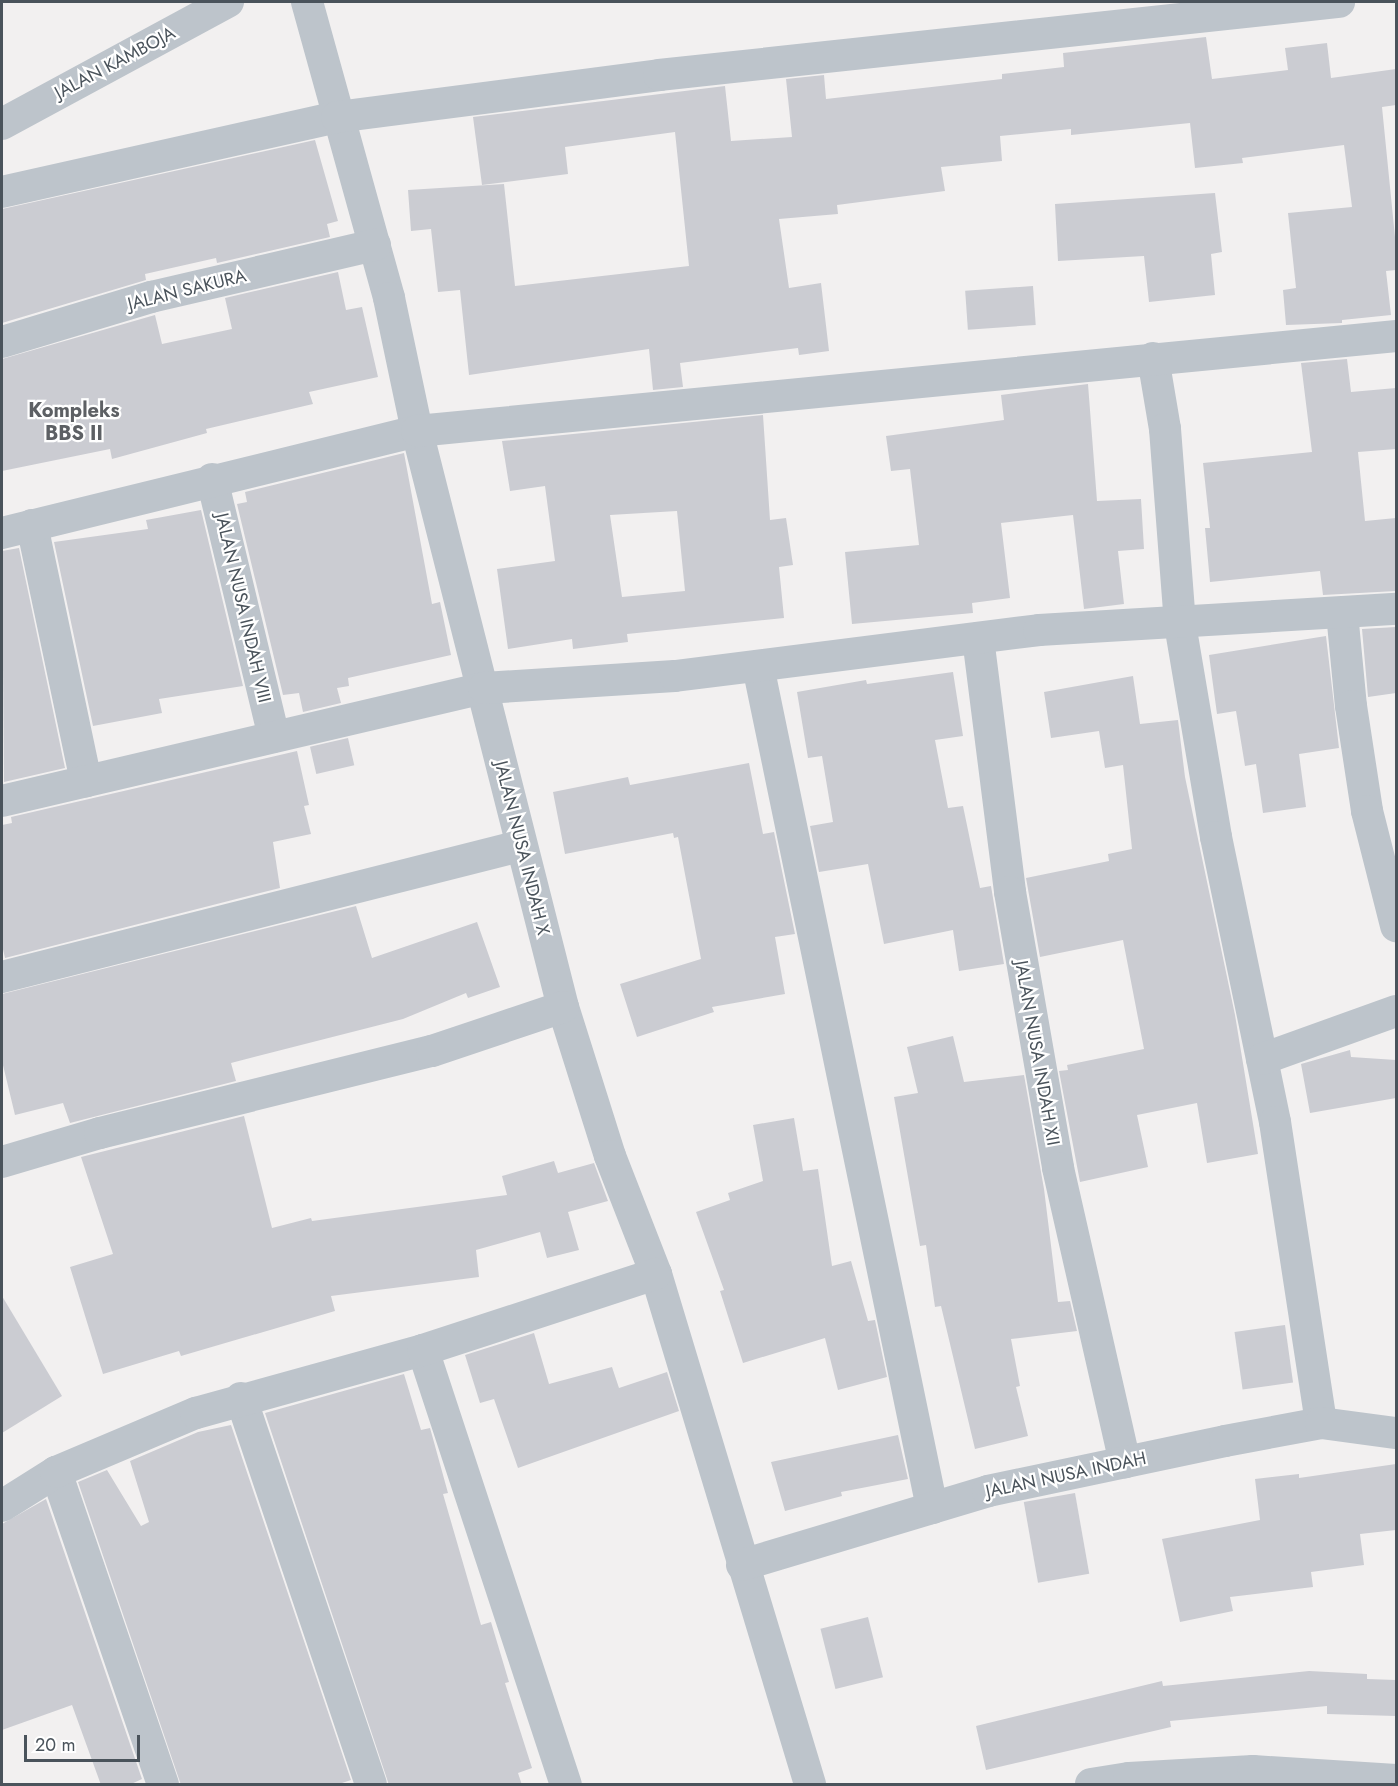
<!DOCTYPE html>
<style>
body{margin:0}
#map{position:relative;width:1398px;height:1786px;overflow:hidden;background:#f2f0f0;font-family:Jost,sans-serif}
div>[style]{position:absolute}
.building>*{inset:0;background:#cbccd2;transform-origin:0 0}
.street>*{height:32px;margin:-16px;padding:0 16px;transform-origin:16px;border-radius:16px;background:#bdc4cb}
span{translate:-50% -50%;white-space:nowrap;text-align:center;line-height:1.15;-webkit-text-stroke:4.5px #fff;paint-order:stroke}
.street-label{font-size:18px;color:#4a535b}
.neighbourhood-label{font-size:20px;color:#5d6064;font-weight:700}
.frame{position:absolute;inset:0;border:3px solid #4a535b;pointer-events:none}
.scale{position:absolute;left:24px;top:1735px;width:116px;height:27px;box-sizing:border-box;border:3px solid #4a535b;border-top:0;padding-left:8px;font-size:18px;line-height:21px;white-space:nowrap;color:#4a535b;-webkit-text-stroke:4px #fff;paint-order:stroke}
</style>
<div id="map">
<div class="building">
<div style="clip-path:polygon(1206px 37px,1212px 79px,1288px 70px,1285px 48px,1327px 43px,1331px 78px,1396px 69px,1396px 105px,1382px 107px,1396px 247px,1396px 270px,1386px 271px,1391px 315px,1342px 320px,1342px 323px,1286px 325px,1283px 290px,1296px 288px,1288px 213px,1352px 207px,1344px 145px,1242px 158px,1243px 163px,1195px 168px,1190px 123px,1071px 135px,1071px 129px,1000px 136px,1002px 161px,941px 167px,945px 191px,837px 205px,838px 214px,779px 219px,789px 288px,821px 283px,829px 351px,799px 355px,798px 348px,680px 363px,683px 387px,653px 390px,649px 349px,469px 375px,460px 290px,438px 292px,431px 229px,411px 231px,408px 190px,504px 184px,515px 286px,689px 266px,675px 132px,565px 147px,568px 174px,482px 185px,473px 117px,725px 86px,731px 141px,792px 137px,786px 79px,824px 75px,826px 99px,1002px 79px,1002px 74px,1064px 67px,1063px 53px)"></div>
<div style="clip-path:polygon(315px 140px,338px 221px,327px 224px,330px 237px,217px 263px,216px 258px,145px 274px,146px 280px,2px 323px,2px 209px)"></div>
<div style="clip-path:polygon(1215px 193px,1222px 252px,1211px 254px,1215px 295px,1149px 302px,1144px 256px,1058px 261px,1055px 204px)"></div>
<div style="clip-path:polygon(338px 272px,346px 310px,362px 307px,378px 377px,309px 392px,313px 404px,206px 429px,207px 433px,112px 459px,110px 449px,2px 471px,2px 359px,155px 315px,162px 344px,232px 329px,225px 298px)"></div>
<div style="left:1033px;top:286px;width:39px;height:68px;rotate:86deg"></div>
<div style="clip-path:polygon(1347px 359px,1351px 392px,1396px 388px,1396px 449px,1358px 452px,1365px 521px,1396px 518px,1396px 591px,1323px 595px,1320px 571px,1210px 582px,1205px 528px,1210px 528px,1203px 463px,1312px 452px,1301px 363px)"></div>
<div style="clip-path:polygon(1088px 384px,1097px 501px,1141px 499px,1144px 549px,1118px 551px,1124px 604px,1084px 609px,1073px 515px,1001px 523px,1010px 598px,972px 603px,973px 613px,852px 624px,845px 552px,919px 545px,910px 469px,891px 471px,886px 436px,1004px 420px,1001px 395px)"></div>
<div style="clip-path:polygon(evenodd,763px 415px,770px 520px,786px 518px,793px 565px,779px 567px,784px 618px,627px 634px,628px 642px,573px 649px,572px 639px,508px 649px,497px 569px,555px 561px,545px 486px,510px 491px,502px 441px,763px 415px,677px 511px,685px 591px,622px 597px,610px 515px,677px 511px)"></div>
<div style="clip-path:polygon(404px 453px,432px 604px,440px 602px,451px 655px,348px 678px,349px 686px,337px 688px,341px 703px,303px 712px,299px 693px,283px 695px,237px 504px,247px 502px,245px 492px)"></div>
<div style="clip-path:polygon(201px 510px,243px 686px,159px 699px,162px 713px,93px 726px,54px 542px,148px 529px,146px 520px)"></div>
<div style="clip-path:polygon(19px 548px,65px 768px,4px 782px,2px 551px)"></div>
<div style="clip-path:polygon(1396px 627px,1396px 693px,1368px 697px,1362px 629px)"></div>
<div style="clip-path:polygon(1326px 636px,1339px 748px,1299px 754px,1306px 807px,1263px 813px,1256px 764px,1245px 766px,1236px 711px,1217px 714px,1209px 655px)"></div>
<div style="clip-path:polygon(953px 672px,963px 736px,935px 740px,948px 808px,963px 806px,980px 888px,991px 886px,1004px 964px,959px 971px,953px 930px,884px 944px,868px 864px,819px 872px,810px 826px,833px 822px,822px 756px,808px 758px,797px 692px,866px 680px,867px 684px)"></div>
<div style="clip-path:polygon(1133px 676px,1140px 724px,1178px 720px,1185px 777px,1235px 1015px,1258px 1154px,1207px 1163px,1197px 1103px,1137px 1115px,1148px 1167px,1080px 1182px,1059px 1071px,1068px 1070px,1067px 1065px,1144px 1049px,1123px 940px,1040px 957px,1026px 878px,1109px 861px,1108px 854px,1132px 849px,1123px 765px,1105px 768px,1099px 731px,1051px 738px,1044px 692px)"></div>
<div style="left:348px;top:738px;width:28px;height:39px;rotate:77deg"></div>
<div style="clip-path:polygon(297px 751px,309px 805px,304px 806px,311px 834px,273px 842px,280px 888px,5px 958px,2px 945px,2px 825px,12px 823px,11px 817px)"></div>
<div style="clip-path:polygon(749px 763px,763px 834px,774px 832px,795px 934px,775px 937px,785px 994px,712px 1007px,714px 1012px,637px 1037px,620px 984px,701px 959px,678px 837px,674px 838px,673px 833px,565px 854px,553px 792px,628px 777px,630px 785px)"></div>
<div style="clip-path:polygon(356px 906px,372px 958px,477px 922px,500px 987px,468px 998px,466px 993px,403px 1019px,231px 1063px,236px 1081px,70px 1123px,63px 1103px,15px 1115px,2px 1061px,2px 994px)"></div>
<div style="clip-path:polygon(953px 1036px,964px 1082px,1024px 1075px,1044px 1189px,1058px 1302px,1070px 1301px,1077px 1331px,1011px 1339px,1020px 1386px,1016px 1387px,1028px 1436px,975px 1449px,941px 1306px,935px 1307px,926px 1245px,920px 1246px,894px 1097px,918px 1093px,907px 1047px)"></div>
<div style="clip-path:polygon(1350px 1050px,1351px 1057px,1396px 1060px,1396px 1098px,1310px 1113px,1301px 1064px)"></div>
<div style="clip-path:polygon(244px 1116px,272px 1228px,311px 1218px,312px 1221px,507px 1195px,502px 1176px,554px 1161px,558px 1173px,594px 1163px,608px 1201px,568px 1212px,579px 1250px,547px 1258px,540px 1232px,476px 1250px,479px 1277px,331px 1296px,335px 1311px,181px 1356px,179px 1351px,103px 1374px,70px 1267px,113px 1254px,81px 1157px)"></div>
<div style="clip-path:polygon(794px 1118px,803px 1171px,818px 1169px,832px 1266px,851px 1261px,868px 1321px,875px 1320px,887px 1377px,838px 1390px,825px 1338px,743px 1363px,720px 1291px,724px 1290px,696px 1212px,730px 1200px,728px 1193px,763px 1181px,753px 1125px)"></div>
<div style="clip-path:polygon(2px 1296px,62px 1396px,2px 1433px)"></div>
<div style="left:1285px;top:1325px;width:58px;height:51px;rotate:82deg"></div>
<div style="clip-path:polygon(534px 1333px,549px 1384px,612px 1367px,619px 1388px,667px 1372px,679px 1411px,518px 1468px,494px 1399px,480px 1403px,465px 1355px)"></div>
<div style="clip-path:polygon(404px 1374px,421px 1430px,430px 1428px,432px 1435px,448px 1493px,443px 1494px,481px 1625px,491px 1622px,509px 1682px,505px 1683px,532px 1768px,518px 1773px,522px 1785px,389px 1785px,265px 1413px)"></div>
<div style="clip-path:polygon(231px 1425px,351px 1780px,336px 1785px,181px 1785px,78px 1482px,107px 1470px,141px 1526px,149px 1522px,130px 1461px,198px 1432px)"></div>
<div style="clip-path:polygon(898px 1435px,908px 1479px,841px 1492px,842px 1496px,785px 1511px,771px 1462px)"></div>
<div style="clip-path:polygon(1396px 1464px,1396px 1530px,1360px 1534px,1364px 1565px,1311px 1572px,1313px 1587px,1230px 1597px,1233px 1611px,1180px 1622px,1162px 1539px,1260px 1520px,1255px 1479px,1299px 1474px,1299px 1478px)"></div>
<div style="left:1075px;top:1493px;width:82px;height:52px;rotate:80deg"></div>
<div style="clip-path:polygon(46px 1499px,142px 1779px,129px 1785px,101px 1785px,72px 1705px,2px 1730px,2px 1524px)"></div>
<div style="left:868px;top:1617px;width:62px;height:49px;rotate:76deg"></div>
<div style="clip-path:polygon(1309px 1671px,1367px 1674px,1367px 1679px,1396px 1680px,1396px 1716px,1327px 1714px,1327px 1706px,1170px 1721px,1171px 1727px,986px 1770px,976px 1726px,1162px 1681px,1163px 1686px)"></div>
</div>
<div class="street">
<div style="left:307px;top:2px;width:307px;rotate:74.5deg"></div>
<div style="left:389px;top:298px;width:136px;rotate:78.1deg"></div>
<div style="left:417px;top:431px;width:594px;rotate:75.78deg"></div>
<div style="left:563px;top:1007px;width:156px;rotate:72.5deg"></div>
<div style="left:610px;top:1156px;width:127px;rotate:68.7deg"></div>
<div style="left:656px;top:1274px;width:533px;rotate:73.2deg"></div>
<div style="left:2px;top:124px;width:257px;rotate:-28.4deg"></div>
<div style="left:2px;top:192px;width:343px;rotate:-12.6deg"></div>
<div style="left:337px;top:117px;width:325px;rotate:-7.4deg"></div>
<div style="left:659px;top:75px;width:684px;rotate:-6.13deg"></div>
<div style="left:2px;top:342px;width:156px;rotate:-16.8deg"></div>
<div style="left:151px;top:297px;width:230px;rotate:-13.1deg"></div>
<div style="left:1153px;top:358px;width:72px;rotate:80.4deg"></div>
<div style="left:1165px;top:429px;width:196px;rotate:85.6deg"></div>
<div style="left:1180px;top:624px;width:216px;rotate:80.4deg"></div>
<div style="left:1216px;top:837px;width:291px;rotate:78.3deg"></div>
<div style="left:1275px;top:1122px;width:304px;rotate:81.3deg"></div>
<div style="left:212px;top:479px;width:265px;rotate:76.5deg"></div>
<div style="left:32px;top:525px;width:262px;rotate:78.1deg"></div>
<div style="left:2px;top:533px;width:427px;rotate:-13.8deg"></div>
<div style="left:417px;top:431px;width:984px;rotate:-5.54deg"></div>
<div style="left:1342px;top:613px;width:93px;rotate:84.5deg"></div>
<div style="left:1351px;top:706px;width:106px;rotate:81.3deg"></div>
<div style="left:1367px;top:811px;width:119px;rotate:75.8deg"></div>
<div style="left:978px;top:638px;width:256px;rotate:82.8deg"></div>
<div style="left:1010px;top:892px;width:280px;rotate:80.1deg"></div>
<div style="left:1058px;top:1168px;width:302px;rotate:77.2deg"></div>
<div style="left:758px;top:666px;width:860px;rotate:78.32deg"></div>
<div style="left:2px;top:801px;width:495px;rotate:-13.2deg"></div>
<div style="left:484px;top:688px;width:191px;rotate:-3.6deg"></div>
<div style="left:675px;top:676px;width:367px;rotate:-7.2deg"></div>
<div style="left:1039px;top:630px;width:358px;rotate:-3.4deg"></div>
<div style="left:2px;top:977px;width:534px;rotate:-14.19deg"></div>
<div style="left:1262px;top:1059px;width:142px;rotate:-19.7deg"></div>
<div style="left:2px;top:1162px;width:102px;rotate:-16.5deg"></div>
<div style="left:100px;top:1133px;width:342px;rotate:-13.9deg"></div>
<div style="left:432px;top:1051px;width:138px;rotate:-18.6deg"></div>
<div style="left:423px;top:1350px;width:457px;rotate:71.8deg"></div>
<div style="left:241px;top:1398px;width:407px;rotate:71.4deg"></div>
<div style="left:56px;top:1472px;width:330px;rotate:71.1deg"></div>
<div style="left:2px;top:1506px;width:64px;rotate:-32.2deg"></div>
<div style="left:56px;top:1472px;width:152px;rotate:-22.9deg"></div>
<div style="left:196px;top:1413px;width:236px;rotate:-15.5deg"></div>
<div style="left:423px;top:1350px;width:245px;rotate:-18.1deg"></div>
<div style="left:742px;top:1565px;width:257px;rotate:-16.7deg"></div>
<div style="left:988px;top:1491px;width:242px;rotate:-11.9deg"></div>
<div style="left:1225px;top:1441px;width:98px;rotate:-10.6deg"></div>
<div style="left:1321px;top:1423px;width:76px;rotate:7.6deg"></div>
<div style="left:1091px;top:1784px;width:38px;rotate:-9deg"></div>
<div style="left:1129px;top:1778px;width:124px;rotate:-3.2deg"></div>
<div style="left:1253px;top:1771px;width:143px;rotate:3.6deg"></div>
</div>
<div class="street-label">
<span style="left:115px;top:63px;rotate:-28deg">JALAN KAMBOJA</span>
<span style="left:187px;top:290px;rotate:-14deg">JALAN SAKURA</span>
<span style="left:243px;top:608px;rotate:77deg">JALAN NUSA INDAH VIII</span>
<span style="left:522px;top:848px;rotate:76deg">JALAN NUSA INDAH X</span>
<span style="left:1037px;top:1053px;rotate:80deg">JALAN NUSA INDAH XII</span>
<span style="left:1066px;top:1475px;rotate:-12deg">JALAN NUSA INDAH</span>
</div>
<div class="neighbourhood-label">
<span style="left:74px;top:422px">Kompleks<br>BBS II</span>
</div>
<div class="frame"></div>
<div class="scale">20 m</div>
</div>
